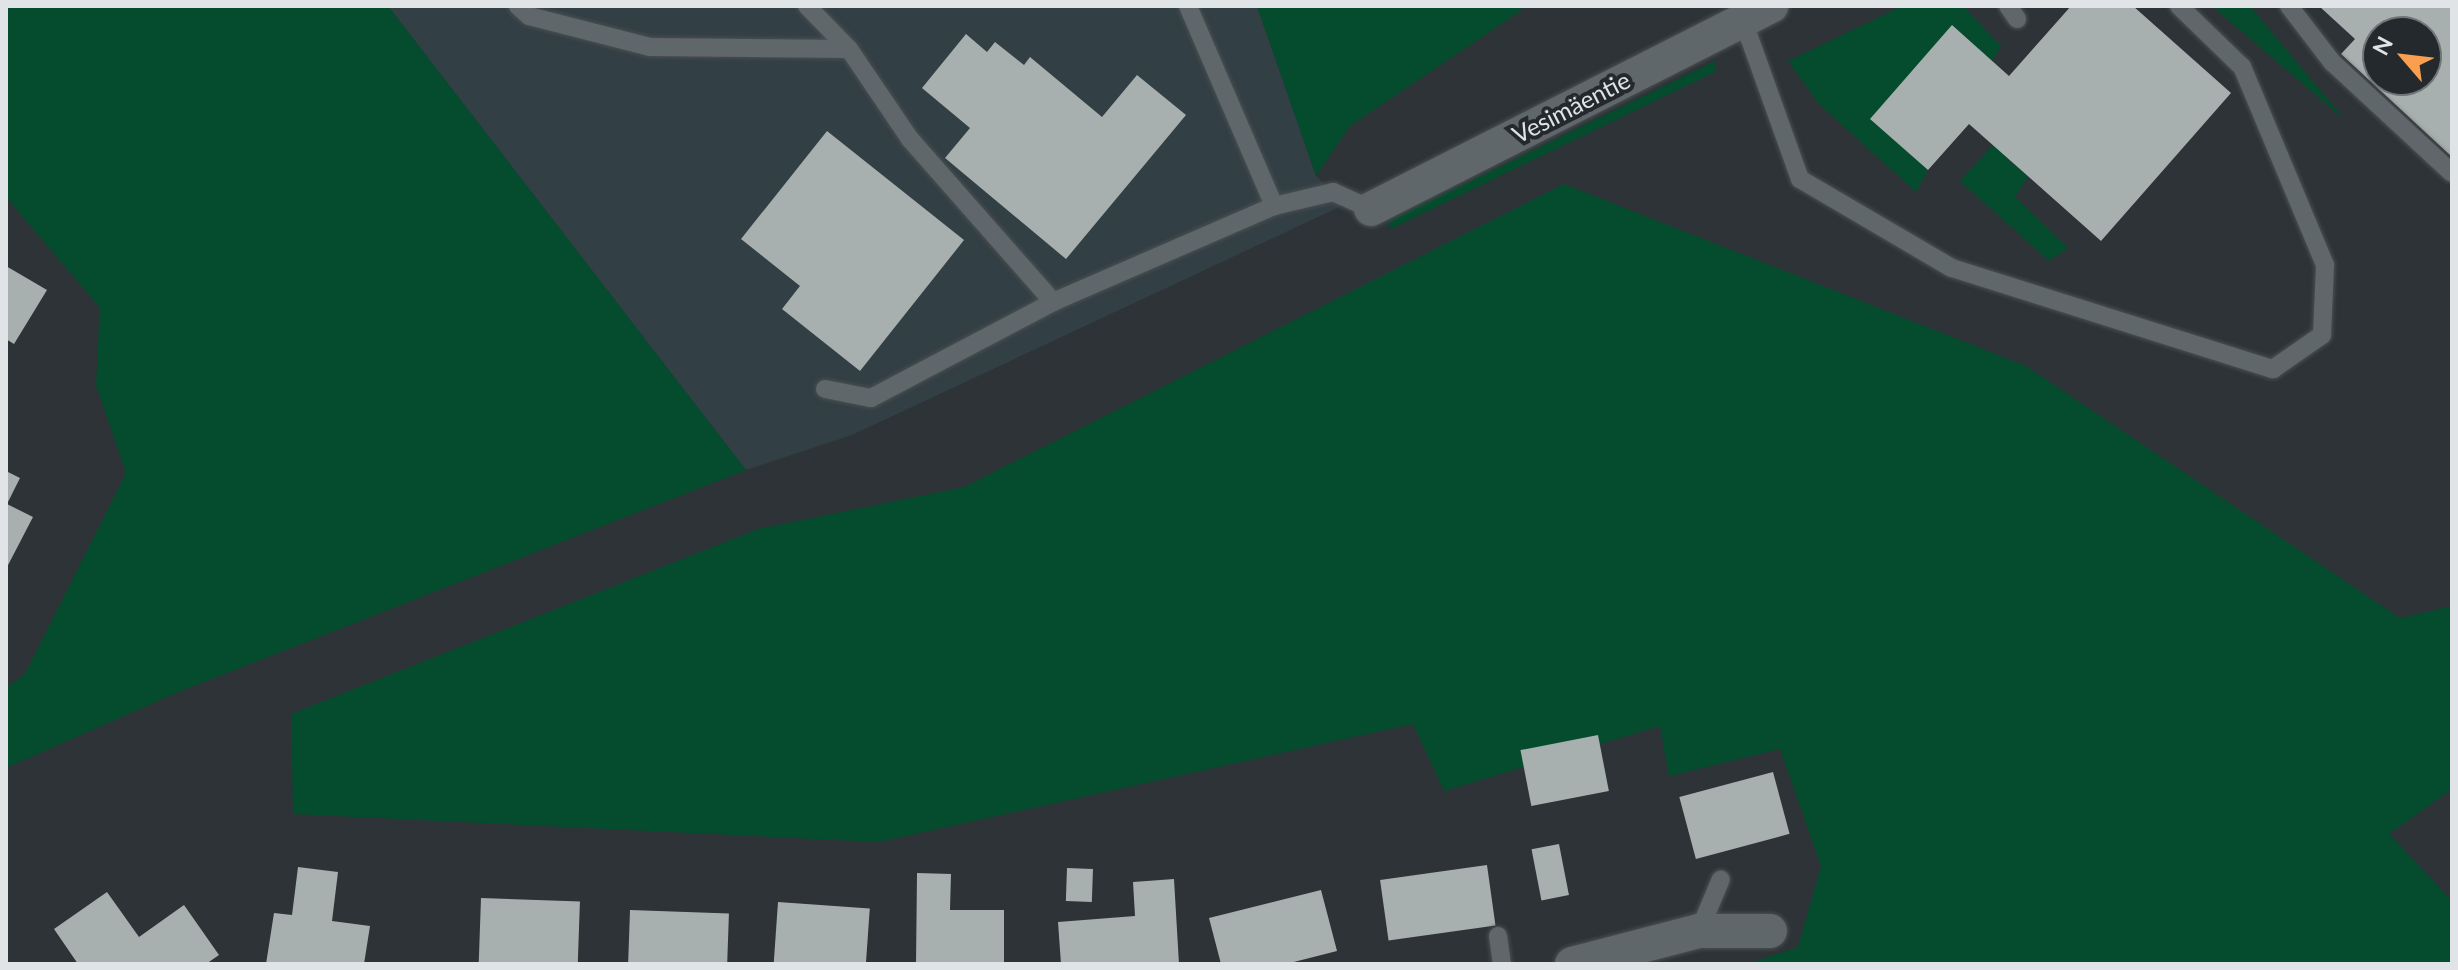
<!DOCTYPE html>
<meta charset="utf-8">
<style>
body{margin:0}
#map{position:relative;width:2458px;height:970px;overflow:hidden;background:#2d3336;font-family:Lato,sans-serif}
div>[style]{position:absolute}
.built>*{inset:0;background:#323f44}
.green>*{inset:0;background:#054c2e}
.building>*{inset:0;background:#a7b0af;transform-origin:0 0}
.roads{filter:drop-shadow(0 0 2px #4a4f52) drop-shadow(0 0 2px #4a4f52)}
.lane>*{height:18px;margin:-9px;padding:0 9px;transform-origin:9px;border-radius:9px;background:#60676a}
.street>*{height:34px;margin:-17px;padding:0 17px;transform-origin:17px;border-radius:17px;background:#60676a}
span{translate:-50% -50%;white-space:nowrap;text-align:center;line-height:1.15;-webkit-text-stroke:8px #23292c;paint-order:stroke}
.street-label{font-size:24px;color:#e0e4e6}
.frame{position:absolute;inset:0;border:8px solid #e0e4e6;pointer-events:none}
.north{position:absolute;left:2362px;top:16px;width:80px;height:80px;box-sizing:border-box;background:#23292c;border:2px solid #6f7476;border-radius:50%;rotate:298deg;font-size:22px;font-weight:700;line-height:32px;text-align:center;color:#e0e4e6}
.north::after{content:'';display:block;margin:auto;width:28px;height:36px;background:#fa9f4f;clip-path:polygon(50% 0,100% 100%,50% 72%,0 100%)}
</style>
<div id="map">
<div class="built">
<div style="clip-path:polygon(388px 6px,1257px 6px,1316px 176px,1346px 204px,852px 435px,746px 470px)"></div>
</div>
<div class="green">
<div style="clip-path:polygon(6px 6px,388px 6px,746px 470px,176px 693px,6px 768px,6px 688px,25px 674px,126px 473px,96px 385px,100px 308px,6px 197px)"></div>
<div style="clip-path:polygon(1257px 6px,1521px 6px,1522px 10px,1350px 126px,1316px 176px)"></div>
<div style="clip-path:polygon(1902px 6px,1963px 6px,2001px 46px,1992px 61px,1953px 26px,1871px 119px,1928px 170px,1916px 192px,1819px 104px,1788px 61px)"></div>
<div style="clip-path:polygon(2212px 6px,2250px 6px,2346px 121px)"></div>
<div style="clip-path:polygon(1715px 61px,1715px 72px,1391px 229px,1388px 221px)"></div>
<div style="clip-path:polygon(1993px 145px,2028px 177px,2015px 197px,2068px 248px,2049px 261px,1960px 181px)"></div>
<div style="clip-path:polygon(1564px 184px,2026px 366px,2400px 618px,2452px 606px,2452px 789px,2389px 834px,2452px 901px,2452px 964px,1747px 964px,1798px 947px,1821px 866px,1780px 749px,1669px 776px,1660px 726px,1444px 791px,1413px 724px,879px 842px,293px 814px,291px 714px,758px 529px,964px 487px)"></div>
</div>
<div class="building">
<div style="clip-path:polygon(2071px 6px,2133px 6px,2231px 93px,2101px 241px,1969px 124px,1928px 170px,1870px 119px,1952px 25px,2009px 76px)"></div>
<div style="clip-path:polygon(evenodd,2319px 6px,2452px 6px,2452px 157px,2341px 54px,2355px 39px,2319px 6px,2378px 32px,2426px 32px,2426px 80px,2378px 80px,2378px 32px)"></div>
<div style="clip-path:polygon(966px 34px,987px 52px,995px 42px,1024px 65px,1030px 57px,1102px 117px,1137px 75px,1186px 115px,1066px 259px,945px 158px,970px 128px,922px 88px)"></div>
<div style="clip-path:polygon(827px 131px,964px 240px,860px 371px,782px 309px,800px 286px,741px 239px)"></div>
<div style="clip-path:polygon(6px 266px,47px 290px,14px 344px,6px 339px)"></div>
<div style="clip-path:polygon(6px 471px,20px 478px,7px 504px,33px 517px,6px 569px)"></div>
<div style="left:1598px;top:735px;width:57px;height:79px;rotate:79deg"></div>
<div style="left:1773px;top:772px;width:64px;height:97px;rotate:75deg"></div>
<div style="left:1559px;top:844px;width:52px;height:28px;rotate:79deg"></div>
<div style="left:1487px;top:865px;width:61px;height:108px;rotate:82deg"></div>
<div style="clip-path:polygon(298px 867px,338px 872px,332px 921px,370px 926px,364px 964px,266px 964px,274px 913px,292px 915px)"></div>
<div style="left:1067px;top:868px;width:26px;height:33px;rotate:2deg"></div>
<div style="clip-path:polygon(917px 873px,951px 874px,950px 910px,1004px 910px,1004px 964px,916px 964px)"></div>
<div style="clip-path:polygon(1174px 879px,1179px 964px,1061px 964px,1058px 922px,1135px 916px,1133px 882px)"></div>
<div style="clip-path:polygon(1321px 890px,1337px 951px,1286px 964px,1221px 964px,1209px 918px)"></div>
<div style="clip-path:polygon(107px 892px,139px 937px,184px 905px,219px 955px,206px 964px,78px 964px,54px 929px)"></div>
<div style="left:481px;top:898px;width:99px;height:65px;rotate:2deg"></div>
<div style="left:778px;top:902px;width:92px;height:62px;rotate:4deg"></div>
<div style="left:630px;top:910px;width:99px;height:54px;rotate:2deg"></div>
</div>
<div class="roads">
<div class="lane">
<div style="left:518px;top:6px;width:15px;rotate:42deg"></div>
<div style="left:529px;top:16px;width:125px;rotate:14.4deg"></div>
<div style="left:650px;top:47px;width:199px;rotate:0.6deg"></div>
<div style="left:849px;top:49px;width:109px;rotate:55.9deg"></div>
<div style="left:910px;top:139px;width:217px;rotate:48.7deg"></div>
<div style="left:1053px;top:302px;width:241px;rotate:-23.5deg"></div>
<div style="left:1274px;top:206px;width:61px;rotate:-13.3deg"></div>
<div style="left:1333px;top:192px;width:42px;rotate:24.1deg"></div>
<div style="left:807px;top:6px;width:60px;rotate:45.7deg"></div>
<div style="left:1188px;top:6px;width:218px;rotate:66.7deg"></div>
<div style="left:2008px;top:6px;width:16px;rotate:55deg"></div>
<div style="left:2289px;top:6px;width:71px;rotate:52.5deg"></div>
<div style="left:2332px;top:62px;width:163px;rotate:42.8deg"></div>
<div style="left:1743px;top:20px;width:169px;rotate:70.3deg"></div>
<div style="left:1800px;top:179px;width:176px;rotate:30.4deg"></div>
<div style="left:1952px;top:268px;width:337px;rotate:17.5deg"></div>
<div style="left:2273px;top:369px;width:60px;rotate:-34.8deg"></div>
<div style="left:2322px;top:335px;width:70px;rotate:-87.5deg"></div>
<div style="left:2325px;top:265px;width:215px;rotate:-112.7deg"></div>
<div style="left:2242px;top:67px;width:88px;rotate:-135.9deg"></div>
<div style="left:825px;top:389px;width:47px;rotate:11.1deg"></div>
<div style="left:871px;top:398px;width:206px;rotate:-27.8deg"></div>
<div style="left:1699px;top:931px;width:56px;rotate:-67.1deg"></div>
<div style="left:1498px;top:936px;width:28px;rotate:82deg"></div>
</div>
<div class="street">
<div style="left:1371px;top:209px;width:449px;rotate:-26.9deg"></div>
<div style="left:1572px;top:964px;width:131px;rotate:-14.6deg"></div>
<div style="left:1699px;top:931px;width:71px"></div>
</div>
</div>
<div class="street-label">
<span style="left:1571px;top:107px;rotate:-27deg">Vesimäentie</span>
</div>
<div class="frame"></div>
<div class="north">N</div>
</div>
